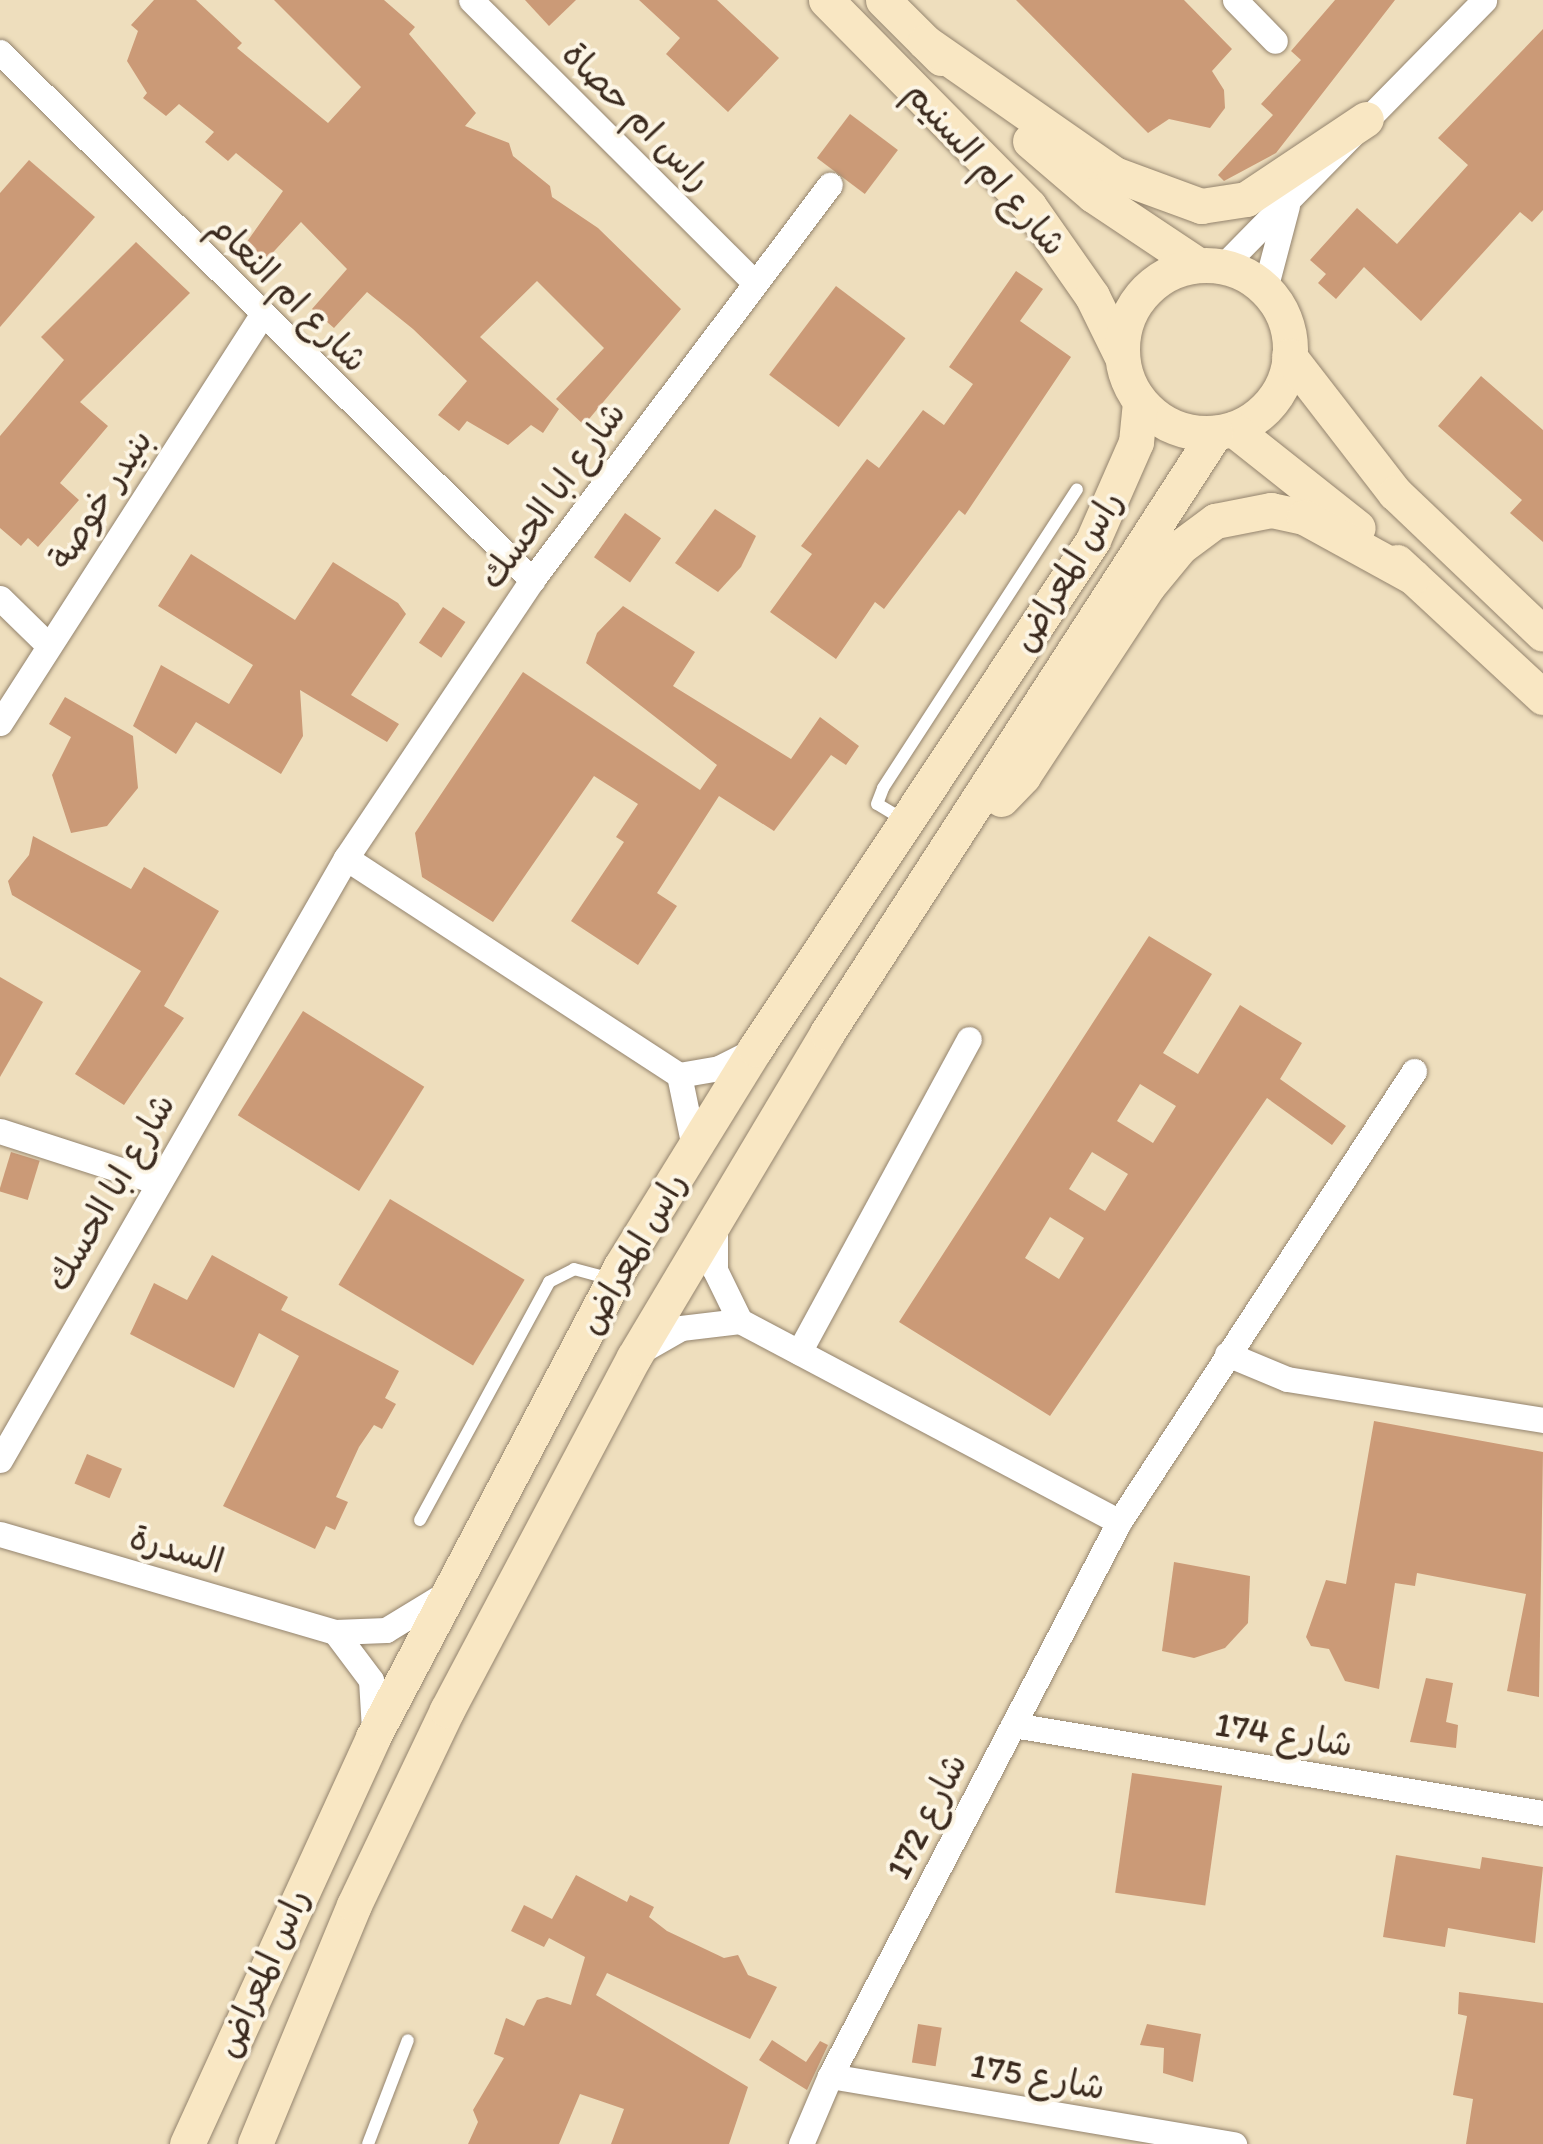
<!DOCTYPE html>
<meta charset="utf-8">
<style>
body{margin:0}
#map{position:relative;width:1543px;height:2144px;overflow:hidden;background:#eedebd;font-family:Itim,"Playpen Sans Arabic",sans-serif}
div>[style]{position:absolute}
.building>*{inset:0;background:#cb9a77;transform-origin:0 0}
.roads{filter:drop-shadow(0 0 2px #94846e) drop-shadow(0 0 2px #94846e)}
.lane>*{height:12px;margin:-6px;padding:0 6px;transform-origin:6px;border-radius:6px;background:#fff}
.street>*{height:25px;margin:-12.5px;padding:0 12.5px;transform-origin:12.5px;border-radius:12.5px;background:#fff}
.secondary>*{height:35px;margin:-17.5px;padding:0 17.5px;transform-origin:17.5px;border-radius:17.5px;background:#f9e7c3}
.secondary>.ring{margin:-17.5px;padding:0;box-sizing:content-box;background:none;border:35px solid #f9e7c3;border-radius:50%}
span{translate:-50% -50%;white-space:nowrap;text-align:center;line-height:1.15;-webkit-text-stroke:8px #fcf5e5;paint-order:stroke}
.street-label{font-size:35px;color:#3b2a1e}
</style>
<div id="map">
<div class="building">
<div style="clip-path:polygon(154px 0,196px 0,242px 43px,237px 48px,328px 123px,361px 87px,274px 0,384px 0,415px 27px,409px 34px,476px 113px,465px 126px,509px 143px,513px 156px,550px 186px,552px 197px,598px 228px,681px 309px,584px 425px,556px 399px,604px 348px,537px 281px,480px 337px,559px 409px,543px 433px,531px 425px,508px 445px,467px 421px,459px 431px,438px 415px,467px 381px,413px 329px,367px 292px,334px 328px,312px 309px,347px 269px,301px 222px,265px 261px,246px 243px,283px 191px,236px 153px,228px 161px,205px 142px,214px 132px,179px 104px,166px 116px,143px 98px,147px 93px,127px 61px,138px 31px,131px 25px)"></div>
<div style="clip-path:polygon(525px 0,576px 0,549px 26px)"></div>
<div style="clip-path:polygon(639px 0,717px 0,779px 58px,728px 112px,666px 54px,680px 38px)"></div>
<div style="clip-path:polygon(1016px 0,1184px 0,1232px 49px,1212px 71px,1224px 90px,1225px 108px,1210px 128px,1169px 119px,1148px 133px)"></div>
<div style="clip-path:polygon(1335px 0,1395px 0,1276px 153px,1224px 181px,1218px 175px,1273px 115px,1261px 104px,1301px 60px,1291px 51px)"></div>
<div style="clip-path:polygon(1543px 29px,1543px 210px,1532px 222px,1520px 212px,1421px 321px,1364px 267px,1336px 299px,1318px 283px,1326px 274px,1310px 260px,1357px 208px,1397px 244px,1468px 165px,1438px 138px)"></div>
<div style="left:850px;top:114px;width:60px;height:55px;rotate:37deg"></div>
<div style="clip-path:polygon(29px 160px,95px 217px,0 327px,0 193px)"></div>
<div style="clip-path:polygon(136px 242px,190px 293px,80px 402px,108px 426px,60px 483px,79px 500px,38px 547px,28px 538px,21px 546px,0 528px,0 436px,64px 360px,41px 337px)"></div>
<div style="clip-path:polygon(1016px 271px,1043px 289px,1020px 321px,1071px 357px,965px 515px,959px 510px,884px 609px,875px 602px,836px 659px,770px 612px,812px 554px,801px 546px,867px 459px,879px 468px,923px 410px,944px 425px,973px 384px,949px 367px)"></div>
<div style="left:836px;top:286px;width:87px;height:111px;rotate:37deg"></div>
<div style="clip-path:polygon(1481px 376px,1543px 430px,1543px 542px,1510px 513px,1522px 500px,1438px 426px)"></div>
<div style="clip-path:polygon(715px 509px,756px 536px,741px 567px,718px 592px,675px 563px)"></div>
<div style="left:625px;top:513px;width:44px;height:54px;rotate:35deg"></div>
<div style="clip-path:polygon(191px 554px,295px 620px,333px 562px,398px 603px,406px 614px,351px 695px,399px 724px,387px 742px,300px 690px,303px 736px,281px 774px,196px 722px,176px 754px,133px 726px,161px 665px,229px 704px,253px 665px,158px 606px)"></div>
<div style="clip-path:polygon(623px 606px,695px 652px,673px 686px,791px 759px,820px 717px,859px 746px,846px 765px,831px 755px,774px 831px,719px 796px,657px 893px,677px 906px,638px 965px,571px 921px,624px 842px,616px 837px,638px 804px,594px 776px,493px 922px,422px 877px,415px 833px,523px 672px,700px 790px,717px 765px,586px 663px,597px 633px)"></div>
<div style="left:443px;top:607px;width:27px;height:43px;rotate:34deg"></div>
<div style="clip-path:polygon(65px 697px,133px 736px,138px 788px,107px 826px,71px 833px,52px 775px,71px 737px,49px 724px)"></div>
<div style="clip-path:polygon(33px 836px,131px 889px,144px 867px,219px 911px,164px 1006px,184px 1018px,124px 1105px,75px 1074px,141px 971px,12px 895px,8px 881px,29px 855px)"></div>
<div style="clip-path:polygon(evenodd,1149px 936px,1212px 974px,1163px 1053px,1198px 1074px,1240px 1005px,1302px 1043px,1280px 1079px,1346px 1126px,1332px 1145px,1267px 1098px,1050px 1416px,899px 1322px,1149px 936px,1140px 1084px,1176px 1106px,1153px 1143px,1117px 1121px,1140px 1084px,1149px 936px,1092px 1152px,1128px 1174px,1105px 1211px,1069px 1189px,1092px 1152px,1149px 936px,1050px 1217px,1084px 1238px,1059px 1279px,1025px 1258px,1050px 1217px)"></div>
<div style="clip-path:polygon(0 977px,43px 1002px,0 1077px)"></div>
<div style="left:303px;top:1011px;width:143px;height:123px;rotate:32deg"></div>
<div style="left:11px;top:1152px;width:30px;height:41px;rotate:17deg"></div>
<div style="left:390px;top:1199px;width:157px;height:100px;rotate:31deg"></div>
<div style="clip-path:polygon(212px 1255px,288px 1297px,281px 1310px,399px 1371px,385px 1398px,396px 1404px,382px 1429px,374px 1425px,359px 1447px,336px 1497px,348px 1502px,335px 1530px,326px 1526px,315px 1549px,223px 1506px,299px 1356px,259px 1333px,234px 1388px,130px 1334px,154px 1283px,187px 1300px)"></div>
<div style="clip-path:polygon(1374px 1421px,1543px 1452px,1539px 1697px,1507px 1691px,1526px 1594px,1417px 1573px,1415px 1586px,1395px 1583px,1379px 1689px,1345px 1681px,1329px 1649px,1311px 1646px,1306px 1637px,1326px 1580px,1346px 1584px)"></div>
<div style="left:87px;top:1454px;width:38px;height:32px;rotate:23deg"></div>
<div style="clip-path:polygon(1174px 1562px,1250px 1576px,1248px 1623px,1225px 1648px,1194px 1658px,1162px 1651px)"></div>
<div style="clip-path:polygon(1426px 1678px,1453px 1683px,1446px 1722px,1458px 1725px,1456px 1748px,1410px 1742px)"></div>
<div style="left:1132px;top:1773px;width:91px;height:121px;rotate:8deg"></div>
<div style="clip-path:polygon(1396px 1855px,1480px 1869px,1482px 1857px,1543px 1867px,1535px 1943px,1448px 1928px,1445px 1947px,1383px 1937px)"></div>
<div style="clip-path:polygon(576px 1875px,627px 1902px,630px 1895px,654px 1907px,649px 1917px,667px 1931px,724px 1958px,738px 1955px,748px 1975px,777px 1987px,750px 2039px,607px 1973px,596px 1995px,748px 2087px,729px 2144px,611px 2144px,624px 2109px,580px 2094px,559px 2144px,468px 2144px,478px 2122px,473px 2110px,504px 2058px,494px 2054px,506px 2018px,524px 2026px,537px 2000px,547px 1997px,571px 2005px,585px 1957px,549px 1938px,544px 1947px,511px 1931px,524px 1905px,552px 1919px)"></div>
<div style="clip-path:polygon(1459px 1992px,1543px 2003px,1543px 2144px,1466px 2144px,1473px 2099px,1453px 2095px,1467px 2016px,1458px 2014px)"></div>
<div style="left:918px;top:2024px;width:24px;height:39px;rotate:9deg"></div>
<div style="clip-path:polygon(1147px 2024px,1201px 2034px,1193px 2082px,1163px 2073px,1164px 2048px,1140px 2045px)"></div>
<div style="clip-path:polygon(772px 2040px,806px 2062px,820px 2041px,828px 2045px,807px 2090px,759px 2060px)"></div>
</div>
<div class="roads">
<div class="lane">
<div style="left:904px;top:820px;width:31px;rotate:-149deg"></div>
<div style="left:877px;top:804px;width:17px;rotate:-69deg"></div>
<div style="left:883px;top:788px;width:356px;rotate:-57deg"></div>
<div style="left:420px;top:1520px;width:271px;rotate:-61.5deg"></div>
<div style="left:549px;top:1282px;width:28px;rotate:-27deg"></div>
<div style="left:574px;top:1269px;width:38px;rotate:15deg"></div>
<div style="left:368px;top:2144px;width:111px;rotate:-69deg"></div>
</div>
<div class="street">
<div style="left:471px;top:0;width:398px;rotate:44.9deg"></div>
<div style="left:1235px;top:0;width:57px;rotate:45.7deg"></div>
<div style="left:0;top:52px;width:750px;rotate:44.78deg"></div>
<div style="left:1222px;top:267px;width:374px;rotate:-45.5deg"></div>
<div style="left:1265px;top:289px;width:86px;rotate:-75.2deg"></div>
<div style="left:0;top:598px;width:66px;rotate:44.4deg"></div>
<div style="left:0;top:723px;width:483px;rotate:-57.3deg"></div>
<div style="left:346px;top:858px;width:397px;rotate:33.1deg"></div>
<div style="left:679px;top:1075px;width:74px;rotate:78.2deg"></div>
<div style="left:679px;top:1075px;width:41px;rotate:-9.9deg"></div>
<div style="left:719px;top:1068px;width:39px;rotate:-27deg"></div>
<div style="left:0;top:1131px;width:163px;rotate:17.9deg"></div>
<div style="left:715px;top:1222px;width:48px;rotate:90deg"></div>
<div style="left:715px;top:1270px;width:57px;rotate:63.9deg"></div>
<div style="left:641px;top:1351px;width:46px;rotate:-29.9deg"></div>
<div style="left:681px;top:1328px;width:59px;rotate:-6.8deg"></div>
<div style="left:740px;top:1321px;width:429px;rotate:27.9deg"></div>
<div style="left:799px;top:1352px;width:356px;rotate:-61.5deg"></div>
<div style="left:1227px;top:1354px;width:65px;rotate:22.6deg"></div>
<div style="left:1287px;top:1379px;width:259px;rotate:9.1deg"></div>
<div style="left:0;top:1460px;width:694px;rotate:-60.11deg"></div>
<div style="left:346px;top:858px;width:334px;rotate:-56.2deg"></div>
<div style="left:532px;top:580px;width:495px;rotate:-53deg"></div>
<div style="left:0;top:1534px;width:349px;rotate:16.3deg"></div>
<div style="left:335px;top:1632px;width:51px;rotate:-2.2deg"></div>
<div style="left:386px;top:1630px;width:63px;rotate:-31.4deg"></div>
<div style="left:335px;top:1632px;width:60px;rotate:53.1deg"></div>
<div style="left:371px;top:1680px;width:49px;rotate:86.5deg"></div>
<div style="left:1013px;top:1725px;width:537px;rotate:9.43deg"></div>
<div style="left:830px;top:2076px;width:410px;rotate:9.6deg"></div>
<div style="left:801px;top:2144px;width:74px;rotate:-66.9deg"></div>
<div style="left:830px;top:2076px;width:625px;rotate:-62.45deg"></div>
<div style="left:1119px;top:1522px;width:539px;rotate:-56.81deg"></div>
</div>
<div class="secondary">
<div style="left:826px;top:0;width:289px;rotate:45.4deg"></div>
<div style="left:1029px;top:206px;width:110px;rotate:55deg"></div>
<div style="left:1092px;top:296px;width:66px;rotate:63.8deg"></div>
<div style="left:883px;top:0;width:82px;rotate:45deg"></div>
<div style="left:925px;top:42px;width:231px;rotate:34.9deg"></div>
<div style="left:1114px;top:174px;width:93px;rotate:20.2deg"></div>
<div style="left:1201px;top:206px;width:46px;rotate:-8.8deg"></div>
<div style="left:1246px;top:199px;width:144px;rotate:-33.7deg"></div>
<div style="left:1030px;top:141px;width:83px;rotate:40.6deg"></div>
<div style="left:1093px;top:195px;width:126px;rotate:33.7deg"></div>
<div class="ring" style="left:1122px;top:265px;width:133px;height:133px"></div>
<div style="left:1289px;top:356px;width:173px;rotate:52.3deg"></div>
<div style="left:1395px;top:493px;width:204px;rotate:43.6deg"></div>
<div style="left:1233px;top:429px;width:159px;rotate:38.4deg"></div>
<div style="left:1397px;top:562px;width:199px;rotate:42.8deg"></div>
<div style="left:1001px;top:799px;width:32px;rotate:-46deg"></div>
<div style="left:1023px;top:776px;width:227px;rotate:-56.7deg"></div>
<div style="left:1148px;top:586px;width:50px;rotate:-50.6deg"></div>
<div style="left:1180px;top:547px;width:44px;rotate:-36.6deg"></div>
<div style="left:1215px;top:521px;width:57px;rotate:-11.1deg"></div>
<div style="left:1271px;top:510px;width:34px;rotate:12deg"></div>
<div style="left:1304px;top:517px;width:124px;rotate:28.8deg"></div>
<div style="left:187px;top:2144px;width:447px;rotate:-65.4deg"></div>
<div style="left:373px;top:1737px;width:532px;rotate:-62.23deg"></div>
<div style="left:621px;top:1266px;width:255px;rotate:-58.3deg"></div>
<div style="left:755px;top:1049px;width:611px;rotate:-56.41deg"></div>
<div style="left:1093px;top:540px;width:107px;rotate:-66.3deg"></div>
<div style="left:1136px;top:442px;width:40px;rotate:-84.3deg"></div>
<div style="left:255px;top:2144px;width:259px;rotate:-67.5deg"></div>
<div style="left:354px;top:1905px;width:216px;rotate:-64.5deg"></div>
<div style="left:447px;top:1710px;width:399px;rotate:-62.1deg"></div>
<div style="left:634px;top:1357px;width:377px;rotate:-59.2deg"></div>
<div style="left:827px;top:1033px;width:715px;rotate:-57.11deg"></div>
</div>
</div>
<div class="street-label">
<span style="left:637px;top:116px;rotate:45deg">راس ام حصاة</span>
<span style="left:986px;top:168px;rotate:48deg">شارع ام السنيم</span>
<span style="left:289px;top:293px;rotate:45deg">شارع ام النعام</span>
<span style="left:552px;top:495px;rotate:-54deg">شارع ابا الحسك</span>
<span style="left:100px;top:499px;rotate:-57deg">بنيدر خوصة</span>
<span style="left:1067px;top:571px;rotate:-59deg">راس المعراض</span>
<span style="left:110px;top:1192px;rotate:-60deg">شارع ابا الحسك</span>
<span style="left:632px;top:1253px;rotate:-60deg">راس المعراض</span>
<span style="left:177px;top:1549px;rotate:16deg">السدرة</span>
<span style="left:1284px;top:1734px;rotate:9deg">شارع 174</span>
<span style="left:926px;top:1816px;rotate:-63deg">شارع 172</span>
<span style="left:262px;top:1973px;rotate:-66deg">راس المعراض</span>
<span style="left:1038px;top:2076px;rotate:10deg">شارع 175</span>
</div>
</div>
